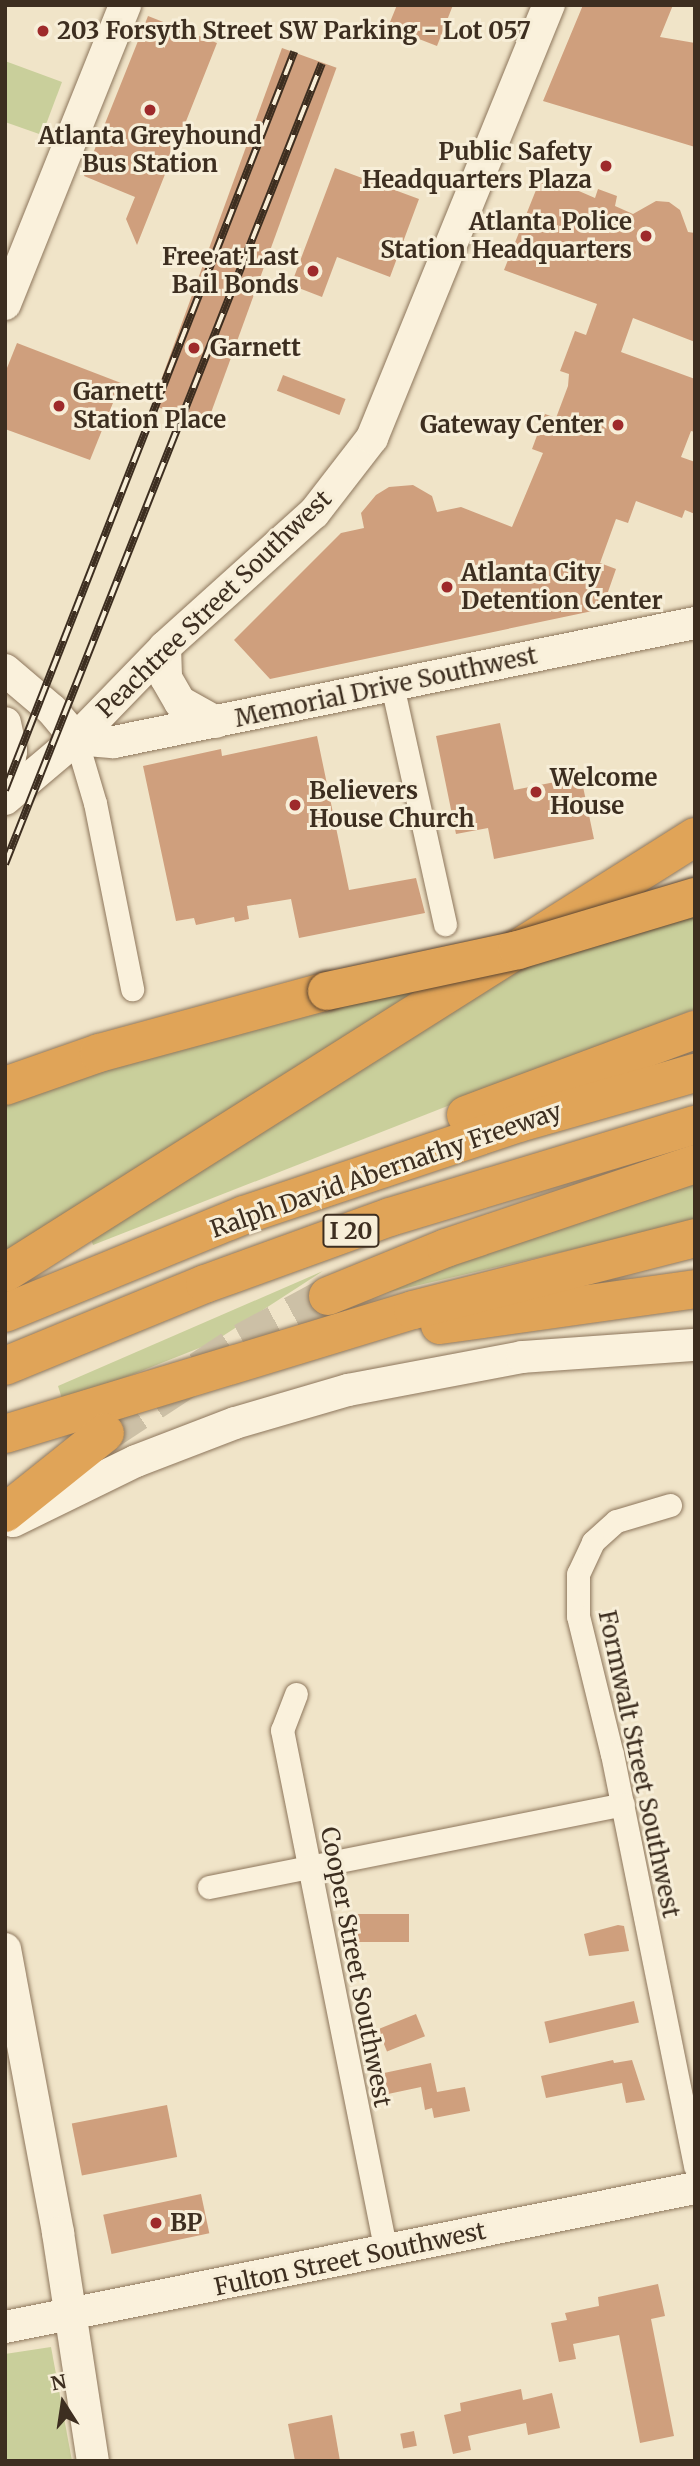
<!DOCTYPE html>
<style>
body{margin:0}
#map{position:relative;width:700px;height:2466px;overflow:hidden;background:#f0e4c8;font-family:Merriweather,serif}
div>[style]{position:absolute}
.green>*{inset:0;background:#c9cf9b}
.building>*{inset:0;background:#cf9f7d;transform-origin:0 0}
.highway-tunnel>*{height:38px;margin-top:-19px;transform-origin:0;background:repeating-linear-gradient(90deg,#ccc0a6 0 38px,transparent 0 57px)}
.roads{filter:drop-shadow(0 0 2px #8d765c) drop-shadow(0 0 2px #8d765c)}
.street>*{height:23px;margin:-11.5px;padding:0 11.5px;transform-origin:11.5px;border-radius:11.5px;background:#faf1dc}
.secondary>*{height:32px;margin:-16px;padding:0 16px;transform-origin:16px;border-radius:16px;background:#faf1dc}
.highway>*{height:38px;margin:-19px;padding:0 19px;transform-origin:19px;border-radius:19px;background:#e0a458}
.rail>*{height:8px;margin-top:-4px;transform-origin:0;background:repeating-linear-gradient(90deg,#f7eed8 0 16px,#3d2e20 0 32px);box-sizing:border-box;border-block:2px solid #3d2e20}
.bridges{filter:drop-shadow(0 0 2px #5b4430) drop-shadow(0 0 2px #5b4430)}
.highway-bridge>*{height:38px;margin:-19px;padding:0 19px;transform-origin:19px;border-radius:19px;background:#e0a458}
.dots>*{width:19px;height:19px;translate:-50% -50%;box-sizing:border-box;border:4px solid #f7eed8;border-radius:50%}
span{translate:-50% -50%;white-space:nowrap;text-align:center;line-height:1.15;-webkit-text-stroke:6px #f7eed8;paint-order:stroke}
.shield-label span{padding:2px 5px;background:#f7eed8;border:2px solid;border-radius:5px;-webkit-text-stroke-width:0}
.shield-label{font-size:23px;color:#3d2e20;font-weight:700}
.poi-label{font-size:24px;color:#3d2e20;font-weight:700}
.left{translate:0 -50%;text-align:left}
.right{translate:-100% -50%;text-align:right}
.street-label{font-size:24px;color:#3d2e20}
.frame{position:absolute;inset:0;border:7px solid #3d2e20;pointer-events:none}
.north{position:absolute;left:28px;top:2368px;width:70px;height:70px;-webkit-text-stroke:5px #f7eed8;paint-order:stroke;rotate:348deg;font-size:19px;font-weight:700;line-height:28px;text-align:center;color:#3d2e20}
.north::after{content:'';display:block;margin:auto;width:24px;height:32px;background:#3d2e20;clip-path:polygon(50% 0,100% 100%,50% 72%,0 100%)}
</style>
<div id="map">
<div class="green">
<div style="clip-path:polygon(5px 61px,62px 82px,42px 135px,5px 122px)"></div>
<div style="clip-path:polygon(695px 914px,695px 1009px,93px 1245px,90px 1236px,504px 972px)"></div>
<div style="clip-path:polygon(462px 977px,5px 1254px,5px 1099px,170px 1042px)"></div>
<div style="clip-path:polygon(695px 1183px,695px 1221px,385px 1293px,499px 1242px)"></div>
<div style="clip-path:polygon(323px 1271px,212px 1343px,63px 1402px,58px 1386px)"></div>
<div style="clip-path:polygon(51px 2347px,72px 2461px,5px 2461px,5px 2354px)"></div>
</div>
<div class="building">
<div style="clip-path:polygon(397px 5px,453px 5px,437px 46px,388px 27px)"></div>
<div style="clip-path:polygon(583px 5px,673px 5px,660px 37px,695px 43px,695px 147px,543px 101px)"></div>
<div style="clip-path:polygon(148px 16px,217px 43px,137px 245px,126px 219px,135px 197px,84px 176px)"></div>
<div style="left:282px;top:48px;width:58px;height:380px;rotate:20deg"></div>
<div style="clip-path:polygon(335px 168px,419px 199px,390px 277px,337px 257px,322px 297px,291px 285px)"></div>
<div style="clip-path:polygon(542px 175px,595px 198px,598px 189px,617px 196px,615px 206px,633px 214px,656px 201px,669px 202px,680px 210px,688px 232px,695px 233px,695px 342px,633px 318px,621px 352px,695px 379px,695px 432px,691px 431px,681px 457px,695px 462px,695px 514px,685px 510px,682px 518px,636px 501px,628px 523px,616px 519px,600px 563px,616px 569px,602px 609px,270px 679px,234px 640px,341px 533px,364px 528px,361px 513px,376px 495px,389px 487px,413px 485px,432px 496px,437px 512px,461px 507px,512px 527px,543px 453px,532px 449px,545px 414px,556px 418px,568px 386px,569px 374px,560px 371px,575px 331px,586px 335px,597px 304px,504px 270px)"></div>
<div style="clip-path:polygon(17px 343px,121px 383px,90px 460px,5px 429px,5px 373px)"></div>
<div style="left:283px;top:375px;width:67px;height:17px;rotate:21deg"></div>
<div style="clip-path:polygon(500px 723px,514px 790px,581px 777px,594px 839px,494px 859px,488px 828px,456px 834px,436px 736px)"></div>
<div style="clip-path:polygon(317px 736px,349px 890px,416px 878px,425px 913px,299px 938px,291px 899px,247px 906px,249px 919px,235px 922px,234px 917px,196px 925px,194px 918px,176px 921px,143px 766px,221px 749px,222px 756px)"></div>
<div style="left:409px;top:1914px;width:28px;height:53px;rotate:90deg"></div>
<div style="clip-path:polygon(618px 1925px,624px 1926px,629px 1951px,589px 1956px,584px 1934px)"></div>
<div style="left:634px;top:2001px;width:22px;height:92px;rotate:77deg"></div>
<div style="left:416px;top:2014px;width:24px;height:41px;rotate:68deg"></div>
<div style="clip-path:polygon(613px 2060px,614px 2063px,632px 2060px,645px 2100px,626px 2103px,622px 2083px,546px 2098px,541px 2076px)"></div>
<div style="clip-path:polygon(431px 2063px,437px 2092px,465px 2087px,470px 2111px,434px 2118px,432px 2108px,425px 2110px,421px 2087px,388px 2094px,384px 2073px)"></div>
<div style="left:167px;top:2105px;width:53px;height:97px;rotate:79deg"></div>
<div style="left:201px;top:2194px;width:40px;height:100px;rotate:78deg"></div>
<div style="clip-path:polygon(658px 2284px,665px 2316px,651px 2319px,674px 2436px,640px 2443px,619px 2335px,573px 2344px,576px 2359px,559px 2362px,551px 2323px,567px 2320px,565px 2313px,599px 2306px,598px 2297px)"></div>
<div style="clip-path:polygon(521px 2389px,523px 2400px,552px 2393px,560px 2428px,528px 2435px,526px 2423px,468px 2436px,471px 2450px,453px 2454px,444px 2415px,461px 2411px,460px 2403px)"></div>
<div style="clip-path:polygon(332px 2415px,340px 2461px,295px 2461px,288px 2424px)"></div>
<div style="left:414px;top:2431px;width:15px;height:14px;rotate:79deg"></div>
</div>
<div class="highway-tunnel">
<div style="left:105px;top:1433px;width:165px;rotate:-33.4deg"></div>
<div style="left:243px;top:1342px;width:97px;rotate:-28.4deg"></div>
</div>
<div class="roads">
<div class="street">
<div style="left:392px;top:685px;width:245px;rotate:77.5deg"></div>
<div style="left:76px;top:739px;width:67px;rotate:73.5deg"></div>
<div style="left:95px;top:803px;width:190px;rotate:78.7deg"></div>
<div style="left:670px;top:1505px;width:56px;rotate:163.5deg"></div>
<div style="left:616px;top:1521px;width:31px;rotate:138deg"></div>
<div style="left:593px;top:1542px;width:35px;rotate:115deg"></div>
<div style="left:578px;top:1574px;width:42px;rotate:90deg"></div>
<div style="left:578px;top:1616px;width:142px;rotate:76.2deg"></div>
<div style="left:612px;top:1754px;width:420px;rotate:78.6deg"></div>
<div style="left:296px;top:1694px;width:39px;rotate:111deg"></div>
<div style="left:282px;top:1730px;width:532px;rotate:78.73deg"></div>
<div style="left:209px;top:1887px;width:422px;rotate:-11.3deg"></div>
</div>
<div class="secondary">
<div style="left:5px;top:304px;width:322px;rotate:-68.1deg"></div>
<div style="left:165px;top:647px;width:31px;rotate:88deg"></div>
<div style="left:166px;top:678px;width:28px;rotate:60deg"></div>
<div style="left:180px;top:702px;width:41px;rotate:29.1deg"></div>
<div style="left:5px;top:670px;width:62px;rotate:40.4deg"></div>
<div style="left:52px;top:710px;width:38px;rotate:50deg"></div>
<div style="left:5px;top:723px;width:29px;rotate:78deg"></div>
<div style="left:11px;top:751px;width:39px;rotate:99deg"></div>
<div style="left:76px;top:739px;width:38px;rotate:5deg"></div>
<div style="left:114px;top:742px;width:593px;rotate:-11.58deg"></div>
<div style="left:5px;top:799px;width:93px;rotate:-40.2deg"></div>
<div style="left:76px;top:739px;width:128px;rotate:-45.9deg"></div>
<div style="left:165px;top:647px;width:200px;rotate:-42deg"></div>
<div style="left:314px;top:513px;width:95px;rotate:-52.3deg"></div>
<div style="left:372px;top:438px;width:468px;rotate:-67.8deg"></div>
<div style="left:13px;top:1521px;width:137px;rotate:-26deg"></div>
<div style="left:136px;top:1461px;width:106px;rotate:-21deg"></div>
<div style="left:235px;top:1423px;width:118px;rotate:-16.3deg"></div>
<div style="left:348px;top:1390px;width:177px;rotate:-10.7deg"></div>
<div style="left:522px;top:1357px;width:173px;rotate:-4deg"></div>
<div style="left:5px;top:1949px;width:289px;rotate:79.4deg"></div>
<div style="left:58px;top:2233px;width:231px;rotate:81.3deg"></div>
<div style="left:5px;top:2327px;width:704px;rotate:-11.39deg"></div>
</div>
<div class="highway">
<div style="left:5px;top:1086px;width:100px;rotate:-19.3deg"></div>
<div style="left:99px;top:1053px;width:236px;rotate:-15.2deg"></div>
<div style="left:466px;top:1115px;width:244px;rotate:-20.4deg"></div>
<div style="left:5px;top:1273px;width:816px;rotate:-32.29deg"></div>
<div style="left:328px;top:1296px;width:127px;rotate:-22.1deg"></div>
<div style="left:446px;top:1248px;width:263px;rotate:-18.6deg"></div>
<div style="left:5px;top:1313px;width:258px;rotate:-22.3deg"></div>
<div style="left:244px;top:1215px;width:290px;rotate:-18.5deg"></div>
<div style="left:519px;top:1123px;width:183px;rotate:-15.9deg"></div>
<div style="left:440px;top:1325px;width:258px;rotate:-8deg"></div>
<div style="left:5px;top:1366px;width:216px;rotate:-22.3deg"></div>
<div style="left:205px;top:1284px;width:197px;rotate:-19.9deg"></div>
<div style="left:390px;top:1217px;width:319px;rotate:-16.8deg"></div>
<div style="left:5px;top:1434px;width:426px;rotate:-16.9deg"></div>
<div style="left:413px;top:1310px;width:291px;rotate:-14.3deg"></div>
<div style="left:5px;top:1513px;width:128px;rotate:-38.7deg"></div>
</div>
</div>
<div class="rail">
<div style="left:5px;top:790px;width:793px;rotate:-68.61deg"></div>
<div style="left:5px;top:864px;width:861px;rotate:-68.41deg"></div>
</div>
<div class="bridges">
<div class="highway-bridge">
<div style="left:327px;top:991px;width:195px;rotate:-12.1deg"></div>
<div style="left:518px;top:950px;width:185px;rotate:-16.7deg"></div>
</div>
</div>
<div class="dots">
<div style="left:43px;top:31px;background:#9e2a2b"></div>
<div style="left:150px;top:110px;background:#9e2a2b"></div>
<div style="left:606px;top:166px;background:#9e2a2b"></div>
<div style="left:646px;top:236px;background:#9e2a2b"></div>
<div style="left:313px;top:271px;background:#9e2a2b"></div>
<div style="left:194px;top:348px;background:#9e2a2b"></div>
<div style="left:59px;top:406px;background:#9e2a2b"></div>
<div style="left:618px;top:425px;background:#9e2a2b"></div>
<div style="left:447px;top:587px;background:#9e2a2b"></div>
<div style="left:536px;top:792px;background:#9e2a2b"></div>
<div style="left:295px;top:805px;background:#9e2a2b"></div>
<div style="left:156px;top:2223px;background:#9e2a2b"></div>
</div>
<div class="shield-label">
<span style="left:351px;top:1231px">I 20</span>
</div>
<div class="poi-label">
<span class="left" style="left:57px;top:31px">203 Forsyth Street SW Parking - Lot 057</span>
<span style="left:150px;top:150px">Atlanta Greyhound<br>Bus Station</span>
<span class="right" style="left:592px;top:166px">Public Safety<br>Headquarters Plaza</span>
<span class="right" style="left:632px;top:236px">Atlanta Police<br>Station Headquarters</span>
<span class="right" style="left:299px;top:271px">Free at Last<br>Bail Bonds</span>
<span class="left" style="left:210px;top:348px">Garnett</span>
<span class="left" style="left:73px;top:406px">Garnett<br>Station Place</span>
<span class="right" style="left:604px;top:425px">Gateway Center</span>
<span class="left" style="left:461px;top:587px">Atlanta City<br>Detention Center</span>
<span class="left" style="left:550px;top:792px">Welcome<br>House</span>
<span class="left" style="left:309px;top:805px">Believers<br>House Church</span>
<span class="left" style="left:170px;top:2223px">BP</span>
</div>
<div class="street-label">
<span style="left:214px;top:604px;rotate:-44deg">Peachtree Street Southwest</span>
<span style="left:386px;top:687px;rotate:-12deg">Memorial Drive Southwest</span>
<span style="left:386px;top:1170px;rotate:-19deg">Ralph David Abernathy Freeway</span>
<span style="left:639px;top:1764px;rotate:78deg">Formwalt Street Southwest</span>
<span style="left:356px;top:1967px;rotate:79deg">Cooper Street Southwest</span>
<span style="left:350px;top:2259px;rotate:-12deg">Fulton Street Southwest</span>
</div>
<div class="frame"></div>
<div class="north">N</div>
</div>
